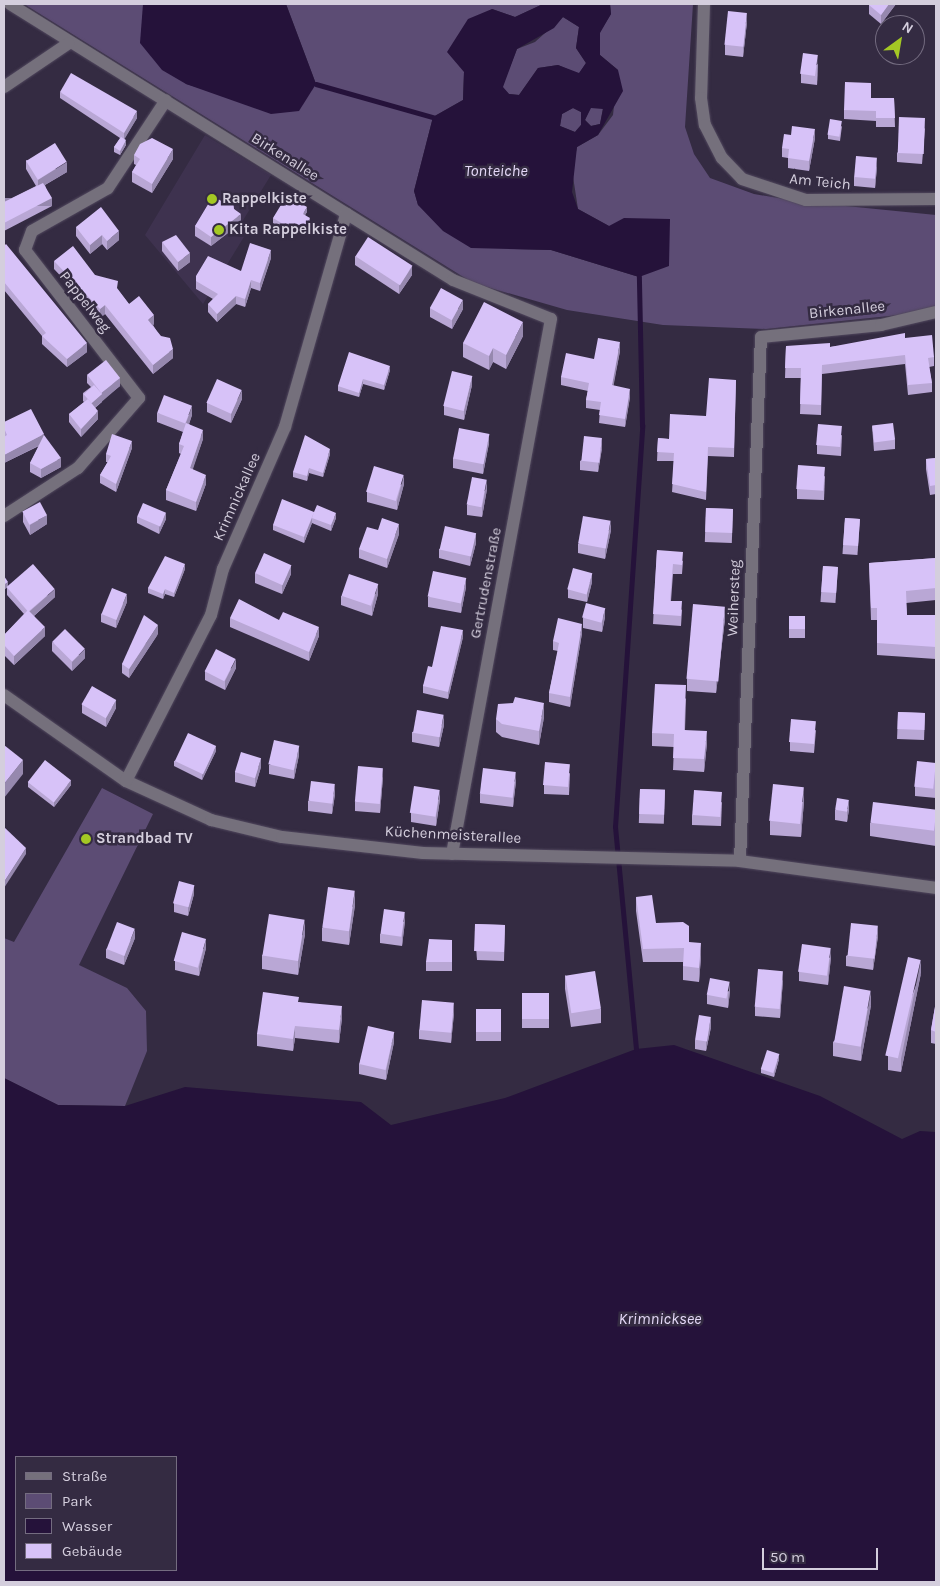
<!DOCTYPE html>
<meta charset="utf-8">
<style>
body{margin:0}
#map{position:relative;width:940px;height:1586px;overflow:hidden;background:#342b42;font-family:Karla,sans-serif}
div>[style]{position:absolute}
.built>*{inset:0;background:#3e324f}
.green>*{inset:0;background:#5c4c74}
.water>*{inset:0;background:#25123a}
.stream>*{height:4.5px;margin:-2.25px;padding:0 2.25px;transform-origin:2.25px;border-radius:2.25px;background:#25123a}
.roads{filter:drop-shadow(0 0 1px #51485e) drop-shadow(0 0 1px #51485e)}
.minor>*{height:12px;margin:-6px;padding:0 6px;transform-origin:6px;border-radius:6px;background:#75707c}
.wall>*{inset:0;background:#b9a7d5;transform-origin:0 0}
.shaded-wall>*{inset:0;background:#9688ae;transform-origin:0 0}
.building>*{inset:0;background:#d7c2f8;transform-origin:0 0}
.dots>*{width:14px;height:14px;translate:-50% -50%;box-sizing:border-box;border:2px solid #342b42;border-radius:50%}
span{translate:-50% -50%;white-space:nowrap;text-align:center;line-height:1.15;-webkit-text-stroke:5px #342b42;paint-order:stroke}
.street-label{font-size:15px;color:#d4cedd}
.poi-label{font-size:15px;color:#d4cedd;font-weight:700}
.left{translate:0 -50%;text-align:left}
.water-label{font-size:16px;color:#e5d9f8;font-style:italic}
.frame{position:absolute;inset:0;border:5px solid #d4cedd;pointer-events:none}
.legend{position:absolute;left:15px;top:1456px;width:162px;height:115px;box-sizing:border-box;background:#342b42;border:1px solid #746c80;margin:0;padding:6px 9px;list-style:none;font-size:15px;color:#d4cedd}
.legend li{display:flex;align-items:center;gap:10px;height:25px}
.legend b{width:25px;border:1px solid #746c80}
.north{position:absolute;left:875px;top:15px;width:50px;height:50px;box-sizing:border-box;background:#342b42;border:1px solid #746c80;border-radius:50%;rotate:32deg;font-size:14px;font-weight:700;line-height:20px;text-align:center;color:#d4cedd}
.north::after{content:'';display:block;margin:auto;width:18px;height:22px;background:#a4c824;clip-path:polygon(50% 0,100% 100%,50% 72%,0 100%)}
.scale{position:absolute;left:762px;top:1548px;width:116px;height:22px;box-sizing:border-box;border:2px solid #d4cedd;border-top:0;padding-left:6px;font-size:15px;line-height:18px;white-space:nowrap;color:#d4cedd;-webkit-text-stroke:4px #342b42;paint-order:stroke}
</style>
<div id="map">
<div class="built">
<div style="clip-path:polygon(205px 135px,271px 175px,242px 222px,250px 227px,203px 304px,145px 235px)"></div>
</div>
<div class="green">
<div style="clip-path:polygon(24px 4px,143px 4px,186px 84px,217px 93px,316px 84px,286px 4px,543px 4px,515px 17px,492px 9px,464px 72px,463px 100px,433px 117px,414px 191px,418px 205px,514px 249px,551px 250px,639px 277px,609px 226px,578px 209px,572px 170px,577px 147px,598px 135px,613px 115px,618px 70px,600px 55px,599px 33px,611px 14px,610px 4px,693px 4px,685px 127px,694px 154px,710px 178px,754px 194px,796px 201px,936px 215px,936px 311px,766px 329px,663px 325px,567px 310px,473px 283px)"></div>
<div style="clip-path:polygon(563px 17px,579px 27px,576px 48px,586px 63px,579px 74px,558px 65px,538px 68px,519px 95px,509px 94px,502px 87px,517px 49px,535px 42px)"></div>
<div style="clip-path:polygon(573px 108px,581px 112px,581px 125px,575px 132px,560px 126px,562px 114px)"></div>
<div style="clip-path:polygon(590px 108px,603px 108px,600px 124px,591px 126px,585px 120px)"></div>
<div style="clip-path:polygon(102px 788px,153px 814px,79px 965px,127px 988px,146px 1011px,147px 1051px,125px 1106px,58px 1105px,4px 1078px,4px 938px,14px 942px)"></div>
</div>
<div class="water">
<div style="clip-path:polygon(143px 4px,286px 4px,316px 84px,299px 111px,271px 114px,186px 84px,162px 70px,140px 43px)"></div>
<div style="clip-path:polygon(evenodd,543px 4px,610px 4px,611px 14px,600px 33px,600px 55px,618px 70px,623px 91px,598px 135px,577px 147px,572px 192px,578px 209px,609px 226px,624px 218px,670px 219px,669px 266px,639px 277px,551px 250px,471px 248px,443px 231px,418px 205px,414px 191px,433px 117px,463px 100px,464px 72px,447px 52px,468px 19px,492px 9px,515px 17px,543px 4px,563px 17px,579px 27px,576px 48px,586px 63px,579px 73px,558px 65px,538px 68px,519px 95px,509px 94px,503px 87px,517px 49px,554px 28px,563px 17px,543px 4px,573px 108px,581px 112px,581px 125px,575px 132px,560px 126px,562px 114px,573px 108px,543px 4px,591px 108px,603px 109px,600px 124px,591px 126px,585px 120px,591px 108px)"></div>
<div style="clip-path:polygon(evenodd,674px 1045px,820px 1096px,902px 1139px,920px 1131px,936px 1132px,936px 1582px,4px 1582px,4px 1078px,58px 1105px,125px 1106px,185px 1087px,361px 1102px,391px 1125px,505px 1098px,636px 1049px,674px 1045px,16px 1457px,176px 1457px,176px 1570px,16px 1570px,16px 1457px)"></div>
</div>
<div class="stream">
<div style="left:316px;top:84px;width:122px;rotate:15.8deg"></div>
<div style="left:636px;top:1049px;width:223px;rotate:-95.4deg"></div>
<div style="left:615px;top:827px;width:402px;rotate:-86.1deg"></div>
<div style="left:642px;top:426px;width:149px;rotate:-91.2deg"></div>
</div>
<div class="roads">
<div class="minor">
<div style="left:10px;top:4px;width:522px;rotate:31.92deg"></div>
<div style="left:453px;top:280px;width:105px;rotate:21.7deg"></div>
<div style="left:551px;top:319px;width:544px;rotate:100.48deg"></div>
<div style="left:704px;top:4px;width:94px;rotate:91.8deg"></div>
<div style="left:701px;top:98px;width:27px;rotate:82deg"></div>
<div style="left:705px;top:125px;width:37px;rotate:63deg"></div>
<div style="left:722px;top:158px;width:29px;rotate:46deg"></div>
<div style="left:742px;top:179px;width:67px;rotate:18.2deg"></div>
<div style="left:806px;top:200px;width:130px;rotate:-0.4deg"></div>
<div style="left:4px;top:87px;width:78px;rotate:-34.1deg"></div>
<div style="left:4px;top:516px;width:88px;rotate:-33deg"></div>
<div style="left:78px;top:468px;width:93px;rotate:-48.9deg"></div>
<div style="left:139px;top:398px;width:187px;rotate:-127.6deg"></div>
<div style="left:25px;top:250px;width:20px;rotate:-70deg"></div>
<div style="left:32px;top:231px;width:87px;rotate:-29.5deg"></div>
<div style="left:108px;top:188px;width:105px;rotate:-56.6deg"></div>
<div style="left:4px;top:695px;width:149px;rotate:35.2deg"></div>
<div style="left:126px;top:781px;width:94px;rotate:24.6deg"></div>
<div style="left:211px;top:820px;width:73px;rotate:13.5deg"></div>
<div style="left:282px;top:837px;width:142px;rotate:6.5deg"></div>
<div style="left:423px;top:853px;width:317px;rotate:1.4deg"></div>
<div style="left:740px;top:861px;width:198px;rotate:7.8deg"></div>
<div style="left:126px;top:781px;width:186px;rotate:-62.9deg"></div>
<div style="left:211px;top:615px;width:48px;rotate:-75.4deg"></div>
<div style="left:223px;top:569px;width:155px;rotate:-66.4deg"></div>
<div style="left:285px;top:427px;width:222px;rotate:-74deg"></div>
<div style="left:740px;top:861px;width:524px;rotate:-87.71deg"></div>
<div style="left:761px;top:337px;width:121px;rotate:-5.7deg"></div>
<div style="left:881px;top:325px;width:57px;rotate:-13.3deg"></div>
</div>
</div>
<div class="wall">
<div style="clip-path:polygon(896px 4px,881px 24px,869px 14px,869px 5px)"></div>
<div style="clip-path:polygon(747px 22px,743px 57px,725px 55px,725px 45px)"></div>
<div style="clip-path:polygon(818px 64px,817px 85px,801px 83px,801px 74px)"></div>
<div style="clip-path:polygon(60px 92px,137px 118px,124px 139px,126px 145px,120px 155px,114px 152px,114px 147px,120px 138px,60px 98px)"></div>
<div style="clip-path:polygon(871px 98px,894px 98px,895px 127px,876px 127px,876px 121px,844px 119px,844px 110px)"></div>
<div style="clip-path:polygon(842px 126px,840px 141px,828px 139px,828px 135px)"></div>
<div style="clip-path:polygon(925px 128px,922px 164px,897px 162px,897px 153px)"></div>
<div style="clip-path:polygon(815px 138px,809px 171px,788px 168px,788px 158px,782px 157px,782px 148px)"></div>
<div style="clip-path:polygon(134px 155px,173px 159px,152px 193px,132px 182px,132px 172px,136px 165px,134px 164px)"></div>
<div style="clip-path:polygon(26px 160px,67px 172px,45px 185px,52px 206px,4px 231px,4px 202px,36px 186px,26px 169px)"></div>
<div style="clip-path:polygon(877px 167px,875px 188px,854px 186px,854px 177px)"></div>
<div style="clip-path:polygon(223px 202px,234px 209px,241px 223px,211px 246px,195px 236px,195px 226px)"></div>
<div style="clip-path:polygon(307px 212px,305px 215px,310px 223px,303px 235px,296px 230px,293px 235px,273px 223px,273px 218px)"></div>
<div style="clip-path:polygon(76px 227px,119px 240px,107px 250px,102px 244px,90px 254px,76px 236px)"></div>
<div style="clip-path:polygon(162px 242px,190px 262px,178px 271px,162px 251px)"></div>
<div style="clip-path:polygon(4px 246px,87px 352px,67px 367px,42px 344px,42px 336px,4px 290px)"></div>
<div style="clip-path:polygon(355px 256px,412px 275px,399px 294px,355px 265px)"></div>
<div style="clip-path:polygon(271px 258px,260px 291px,251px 288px,245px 307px,236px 304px,217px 322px,208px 312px,208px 304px,213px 299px,196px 289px,196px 276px,241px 271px)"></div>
<div style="clip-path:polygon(54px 261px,95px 275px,118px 290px,129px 304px,154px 324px,153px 325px,173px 358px,153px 374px,105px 314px,100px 318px,54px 269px)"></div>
<div style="clip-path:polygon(430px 308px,463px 309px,452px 329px,430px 317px)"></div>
<div style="clip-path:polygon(523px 336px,506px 369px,493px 362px,489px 370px,463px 357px,463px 343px)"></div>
<div style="clip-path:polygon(905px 338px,934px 357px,934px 366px,929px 367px,932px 383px,932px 392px,908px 395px,905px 364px,822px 374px,821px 415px,800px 414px,801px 378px,785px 378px,786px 346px,830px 347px)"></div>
<div style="clip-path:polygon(620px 351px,613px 386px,630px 397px,625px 427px,599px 423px,600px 410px,586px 408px,586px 400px,588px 391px,561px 385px,561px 377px,594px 359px)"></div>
<div style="clip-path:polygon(390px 370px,384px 390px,363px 384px,359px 397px,338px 391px,338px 386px)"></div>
<div style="clip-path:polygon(87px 375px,120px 386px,102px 400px,102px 402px,95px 408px,98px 419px,81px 437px,69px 422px,69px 414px,84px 402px,83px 401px,83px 393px,91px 387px,87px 383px)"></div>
<div style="clip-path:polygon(736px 380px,734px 457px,708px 456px,706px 500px,672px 492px,674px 461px,657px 461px,658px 438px,669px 439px,706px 416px)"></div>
<div style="clip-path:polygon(472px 385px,464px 420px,444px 415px,444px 406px)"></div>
<div style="clip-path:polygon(242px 399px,231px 423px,207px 412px,207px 403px)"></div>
<div style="clip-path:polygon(157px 413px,192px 415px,189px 424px,203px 439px,192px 470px,206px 484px,196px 511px,166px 500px,166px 490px,181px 454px,179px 453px,179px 444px,183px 432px,157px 422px)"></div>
<div style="clip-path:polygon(4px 422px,44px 436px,61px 467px,41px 478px,30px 472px,30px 463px,39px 446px,4px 463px)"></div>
<div style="clip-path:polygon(872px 426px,895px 440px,895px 449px,874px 451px)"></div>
<div style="clip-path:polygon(842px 435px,841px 456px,817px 454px,817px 445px)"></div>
<div style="clip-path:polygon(489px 443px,483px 474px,453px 468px,453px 458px)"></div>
<div style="clip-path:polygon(132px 448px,116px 492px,100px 483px,100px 475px,108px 462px,106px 462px,106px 454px)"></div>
<div style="clip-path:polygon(602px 448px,598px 472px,580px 470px,580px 461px)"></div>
<div style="clip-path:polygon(330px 454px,323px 477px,309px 473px,307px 481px,293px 477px,293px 472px)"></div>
<div style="clip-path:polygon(936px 458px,936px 494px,930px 495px,926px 469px,926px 459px)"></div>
<div style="clip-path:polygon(825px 476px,824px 500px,797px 499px,797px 489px)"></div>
<div style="clip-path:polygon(404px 484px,397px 510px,367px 502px,367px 492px)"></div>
<div style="clip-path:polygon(487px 489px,482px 517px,467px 515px,467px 505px)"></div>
<div style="left:706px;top:508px;width:27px;height:34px;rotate:2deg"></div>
<div style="clip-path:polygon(314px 512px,336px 518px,331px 531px,312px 523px,304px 543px,273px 530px,273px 525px)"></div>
<div style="clip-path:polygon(23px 513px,47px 524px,30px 535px,23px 522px)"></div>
<div style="clip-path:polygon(137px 517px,166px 519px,159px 534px,137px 523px)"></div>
<div style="left:845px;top:518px;width:15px;height:36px;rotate:4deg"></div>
<div style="clip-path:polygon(611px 530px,605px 559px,578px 553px,578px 544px)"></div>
<div style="clip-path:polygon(399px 534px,387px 568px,359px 558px,359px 549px)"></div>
<div style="clip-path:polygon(476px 543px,470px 566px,439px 558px,439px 549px)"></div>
<div style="clip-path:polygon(657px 550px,683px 561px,682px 574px,673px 574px,671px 601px,682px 610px,681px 626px,653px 624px)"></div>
<div style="clip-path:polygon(936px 558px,936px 600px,906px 603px,907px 615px,936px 615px,936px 659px,877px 655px,877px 620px,871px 620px,869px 563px)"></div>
<div style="left:823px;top:566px;width:15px;height:36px;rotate:4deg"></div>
<div style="clip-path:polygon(185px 569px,174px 597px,165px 594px,163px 599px,148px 593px,148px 588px)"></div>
<div style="clip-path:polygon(255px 573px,291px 574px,282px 594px,255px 583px)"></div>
<div style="clip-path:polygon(592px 582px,587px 602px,568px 598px,568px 589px)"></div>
<div style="clip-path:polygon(7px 587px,55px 597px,34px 616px,45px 636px,14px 665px,4px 655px,4px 635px,24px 614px,7px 595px)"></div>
<div style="clip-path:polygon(466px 587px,461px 613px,428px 607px,428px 597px)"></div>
<div style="clip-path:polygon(378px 594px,372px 616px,341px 605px,341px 596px)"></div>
<div style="clip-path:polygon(127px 602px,116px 628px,101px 622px,101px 614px)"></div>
<div style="left:789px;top:616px;width:16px;height:22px"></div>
<div style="clip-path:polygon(605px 617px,602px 632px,583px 628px,583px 618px)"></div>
<div style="clip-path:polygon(230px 618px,279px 620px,319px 636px,309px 661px,230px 627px)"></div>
<div style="clip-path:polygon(725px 619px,716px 693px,687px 691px,687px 679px)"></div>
<div style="clip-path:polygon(582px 633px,570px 707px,549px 702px,549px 693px,558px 651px,553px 650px,553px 641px)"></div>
<div style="clip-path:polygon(158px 634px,129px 678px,122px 673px,122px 664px)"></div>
<div style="clip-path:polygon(463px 637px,448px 699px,423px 693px,423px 686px,432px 667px)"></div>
<div style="clip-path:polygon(52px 642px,85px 658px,72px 671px,52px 651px)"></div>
<div style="clip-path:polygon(236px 668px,225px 690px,205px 680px,205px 671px)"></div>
<div style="clip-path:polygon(686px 698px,685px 730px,707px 743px,704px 772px,673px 770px,674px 747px,652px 746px,652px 733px)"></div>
<div style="clip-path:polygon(82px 704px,116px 708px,106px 727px,82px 713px)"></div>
<div style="left:898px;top:712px;width:27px;height:27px;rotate:2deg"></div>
<div style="clip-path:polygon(544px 717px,539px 745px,502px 737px,496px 732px,496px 719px)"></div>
<div style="clip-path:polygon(444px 725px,439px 747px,412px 742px,412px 732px)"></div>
<div style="clip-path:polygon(816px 730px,814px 753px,790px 751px,790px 742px)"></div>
<div style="clip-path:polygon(216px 751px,202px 780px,174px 766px,174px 761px)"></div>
<div style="clip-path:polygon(299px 755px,294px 779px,269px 774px,269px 765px)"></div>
<div style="clip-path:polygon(936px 763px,936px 798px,915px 796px,915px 787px)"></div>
<div style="clip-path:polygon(261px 767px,255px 787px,235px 782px,235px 772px)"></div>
<div style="clip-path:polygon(570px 773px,569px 795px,544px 794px,544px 785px)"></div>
<div style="clip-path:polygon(383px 777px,380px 813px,355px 811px,355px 802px)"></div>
<div style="clip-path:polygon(516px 781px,513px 807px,480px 803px,480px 794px)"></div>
<div style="clip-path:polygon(28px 782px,71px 785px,54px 807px,28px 787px)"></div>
<div style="left:640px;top:789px;width:25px;height:34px;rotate:2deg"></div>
<div style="clip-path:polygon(335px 794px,332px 814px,308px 811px,308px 801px)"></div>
<div style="clip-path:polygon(440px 799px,436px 826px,411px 822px,411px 813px)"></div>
<div style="clip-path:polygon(804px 801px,801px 837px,770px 835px,770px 821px)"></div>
<div style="clip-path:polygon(722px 802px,721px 826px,692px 825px,692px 815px)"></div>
<div style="clip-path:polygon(849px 809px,847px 822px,835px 820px,835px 810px)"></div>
<div style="clip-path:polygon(936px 810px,936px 846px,870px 836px,870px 823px)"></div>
<div style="clip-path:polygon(194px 894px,188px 916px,174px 912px,174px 903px)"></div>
<div style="clip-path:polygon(636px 897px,656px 923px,689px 942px,701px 957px,699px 982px,683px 980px,683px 962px,643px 962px,636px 911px)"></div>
<div style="clip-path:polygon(355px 905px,349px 945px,322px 941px,322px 928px)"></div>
<div style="clip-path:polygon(405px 921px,402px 946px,380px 943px,380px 934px)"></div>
<div style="clip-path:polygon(475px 924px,505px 925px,504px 961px,477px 960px,475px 933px)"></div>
<div style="clip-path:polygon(305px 934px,298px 975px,262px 969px,262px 955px)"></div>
<div style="clip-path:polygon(878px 936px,873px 970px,846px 966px,846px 956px)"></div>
<div style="clip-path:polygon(135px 938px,124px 965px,106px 958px,106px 949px)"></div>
<div style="clip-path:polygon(452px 940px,452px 971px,426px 971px,426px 962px)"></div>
<div style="clip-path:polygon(206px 948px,199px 976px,175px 970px,175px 961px)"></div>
<div style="clip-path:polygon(831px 957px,828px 985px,799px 981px,799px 972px)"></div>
<div style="clip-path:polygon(921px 973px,901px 1072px,888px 1070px,888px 1056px)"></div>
<div style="clip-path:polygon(565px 975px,601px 1009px,601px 1023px,571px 1027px,565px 989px)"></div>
<div style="clip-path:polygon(783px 980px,780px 1018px,755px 1016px,755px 1007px)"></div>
<div style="clip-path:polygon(730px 991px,728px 1008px,707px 1004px,707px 995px)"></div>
<div style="left:522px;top:993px;width:27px;height:35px"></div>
<div style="clip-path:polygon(936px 1001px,936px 1044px,931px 1043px,931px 1030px)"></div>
<div style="clip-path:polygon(299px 1002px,342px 1018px,339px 1043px,295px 1038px,293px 1051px,257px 1046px,257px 1034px)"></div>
<div style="clip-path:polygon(871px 1005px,861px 1061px,833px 1056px,833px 1042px)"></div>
<div style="left:476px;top:1009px;width:25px;height:32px"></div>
<div style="clip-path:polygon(454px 1013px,451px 1043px,419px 1039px,419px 1030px)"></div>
<div style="clip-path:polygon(711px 1027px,706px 1051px,695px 1049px,695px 1040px)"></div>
<div style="clip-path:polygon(394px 1042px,386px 1080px,359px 1074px,359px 1064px)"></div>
<div style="clip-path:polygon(779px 1059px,774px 1077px,761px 1073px,761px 1069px)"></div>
</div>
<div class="shaded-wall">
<div style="clip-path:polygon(889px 4px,896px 4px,881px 24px,881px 15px)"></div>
<div style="clip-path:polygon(747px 13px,747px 22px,743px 57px,743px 47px)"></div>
<div style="clip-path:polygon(818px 55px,818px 64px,817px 85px,817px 75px)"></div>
<div style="clip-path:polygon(137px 111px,137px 118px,124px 140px,124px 133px)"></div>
<div style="clip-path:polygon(815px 129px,815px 138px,809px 171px,809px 161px)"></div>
<div style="clip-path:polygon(126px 140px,126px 145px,120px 155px,120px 151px)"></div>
<div style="clip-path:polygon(173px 149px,173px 159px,152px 193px,152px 184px)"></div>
<div style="clip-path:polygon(877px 158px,877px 167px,875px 188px,875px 179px)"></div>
<div style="clip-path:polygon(67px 162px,67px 172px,38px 189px,38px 180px)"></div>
<div style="left:52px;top:198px;width:8px;height:54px;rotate:90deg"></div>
<div style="clip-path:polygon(307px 207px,307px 212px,303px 218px,303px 214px)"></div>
<div style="clip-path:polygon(241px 214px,241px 223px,211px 246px,211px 237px)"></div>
<div style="clip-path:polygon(310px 218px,310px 223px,303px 235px,303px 230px)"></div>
<div style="clip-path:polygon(296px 225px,296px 230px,293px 235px,293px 230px)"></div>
<div style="clip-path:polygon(119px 231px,119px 240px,107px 250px,107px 241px)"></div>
<div style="clip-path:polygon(102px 235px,102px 244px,90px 254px,90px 245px)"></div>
<div style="clip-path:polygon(271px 250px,271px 258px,260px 291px,260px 283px)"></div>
<div style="clip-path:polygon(190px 253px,190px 262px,178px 271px,178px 262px)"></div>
<div style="clip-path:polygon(412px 266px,412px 275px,399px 294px,399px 285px)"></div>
<div style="clip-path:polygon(251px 280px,251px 288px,245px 307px,245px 299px)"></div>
<div style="clip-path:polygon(236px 296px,236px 304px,217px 322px,217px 314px)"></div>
<div style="clip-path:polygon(463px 300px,463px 309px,452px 329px,452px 320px)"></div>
<div style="clip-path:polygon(105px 305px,105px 314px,100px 318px,100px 309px)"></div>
<div style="clip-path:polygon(154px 315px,154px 324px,148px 329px,148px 320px)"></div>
<div style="clip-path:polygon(523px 322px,523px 336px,506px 369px,506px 355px)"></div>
<div style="clip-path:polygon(620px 342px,620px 351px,612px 394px,612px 385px)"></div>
<div style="clip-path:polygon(87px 343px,87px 352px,67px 367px,67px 359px)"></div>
<div style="clip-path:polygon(493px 348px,493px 362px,489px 370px,489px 356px)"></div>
<div style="clip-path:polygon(173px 349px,173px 358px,153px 374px,153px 365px)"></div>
<div style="clip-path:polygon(390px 366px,390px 370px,384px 390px,384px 385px)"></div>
<div style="clip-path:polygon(472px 376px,472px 385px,464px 420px,464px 411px)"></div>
<div style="clip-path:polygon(120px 378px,120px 386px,91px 411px,91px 403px,102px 394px,102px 392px)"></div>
<div style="clip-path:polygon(363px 379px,363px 384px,359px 397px,359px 393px)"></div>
<div style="clip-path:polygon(630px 389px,630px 397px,625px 427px,625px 419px)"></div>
<div style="clip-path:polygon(242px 390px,242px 399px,231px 423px,231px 414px)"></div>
<div style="clip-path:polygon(192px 406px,192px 415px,186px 433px,186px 423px)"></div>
<div style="clip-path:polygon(98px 411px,98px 419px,81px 437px,81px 429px)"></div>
<div style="clip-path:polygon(203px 430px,203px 439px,190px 478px,190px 468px)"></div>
<div style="clip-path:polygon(44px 434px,44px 443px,4px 463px,4px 455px)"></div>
<div style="clip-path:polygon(489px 434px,489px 443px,483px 474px,483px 465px)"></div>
<div style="clip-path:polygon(602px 438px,602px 448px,598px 472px,598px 463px)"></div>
<div style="clip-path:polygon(132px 441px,132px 448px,116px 492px,116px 484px)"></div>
<div style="clip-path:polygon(330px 449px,330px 454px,323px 477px,323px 473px)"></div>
<div style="clip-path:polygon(61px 458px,61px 467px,41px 478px,41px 469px)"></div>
<div style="clip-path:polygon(309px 468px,309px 473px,307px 481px,307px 476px)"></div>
<div style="clip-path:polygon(206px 475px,206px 484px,196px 511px,196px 502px)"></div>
<div style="clip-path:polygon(404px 475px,404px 484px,397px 510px,397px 501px)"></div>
<div style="clip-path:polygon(487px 480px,487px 489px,482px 517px,482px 508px)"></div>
<div style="clip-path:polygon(166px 513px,166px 519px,159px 534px,159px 527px)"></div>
<div style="clip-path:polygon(336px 513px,336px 518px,331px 531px,331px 525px)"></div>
<div style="clip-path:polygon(47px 515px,47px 524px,30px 535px,30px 525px)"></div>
<div style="clip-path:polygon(312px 518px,312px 523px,304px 543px,304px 537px)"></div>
<div style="clip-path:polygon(611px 521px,611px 530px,605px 559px,605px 550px)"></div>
<div style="clip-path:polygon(399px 524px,399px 534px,387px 568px,387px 559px)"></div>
<div style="clip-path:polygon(476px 533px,476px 543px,470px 566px,470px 556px)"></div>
<div style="clip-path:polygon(185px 564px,185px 569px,174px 597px,174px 593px)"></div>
<div style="clip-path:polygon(291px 565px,291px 574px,282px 594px,282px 585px)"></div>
<div style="clip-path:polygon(592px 573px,592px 582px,587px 602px,587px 593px)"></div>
<div style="clip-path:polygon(466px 578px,466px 587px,461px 613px,461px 604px)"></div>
<div style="clip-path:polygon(8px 582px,8px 587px,4px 590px,4px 585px)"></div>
<div style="clip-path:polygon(378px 584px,378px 594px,372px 616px,372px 607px)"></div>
<div style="clip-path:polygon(55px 589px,55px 597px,29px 620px,29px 612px)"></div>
<div style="clip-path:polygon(165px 589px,165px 594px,163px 599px,163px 594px)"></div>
<div style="clip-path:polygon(127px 594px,127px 602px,116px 628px,116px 620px)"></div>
<div style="clip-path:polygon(725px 607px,725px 619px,716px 693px,716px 681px)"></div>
<div style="clip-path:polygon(605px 608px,605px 617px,602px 632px,602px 622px)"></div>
<div style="clip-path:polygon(582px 624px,582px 633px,570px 707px,570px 697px)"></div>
<div style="clip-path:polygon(158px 625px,158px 634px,129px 678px,129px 669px)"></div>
<div style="clip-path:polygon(45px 627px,45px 636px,14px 665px,14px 656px)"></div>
<div style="clip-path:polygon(319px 627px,319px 636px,309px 661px,309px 652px)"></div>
<div style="clip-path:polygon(463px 630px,463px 637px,448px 699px,448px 692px)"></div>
<div style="clip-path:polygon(85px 649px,85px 658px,72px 671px,72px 662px)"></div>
<div style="clip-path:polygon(236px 659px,236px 668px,225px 690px,225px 681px)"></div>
<div style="clip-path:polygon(116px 700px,116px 708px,106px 727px,106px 718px)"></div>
<div style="clip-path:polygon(544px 703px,544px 717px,539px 745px,539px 731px)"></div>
<div style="clip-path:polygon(444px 715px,444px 725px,439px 747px,439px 738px)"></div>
<div style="clip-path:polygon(707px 731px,707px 743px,704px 772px,704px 759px)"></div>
<div style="clip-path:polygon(216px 746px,216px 751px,202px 780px,202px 775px)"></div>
<div style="clip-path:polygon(299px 746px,299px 755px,294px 779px,294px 770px)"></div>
<div style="clip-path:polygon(261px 758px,261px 767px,255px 787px,255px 778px)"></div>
<div style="clip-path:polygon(23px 760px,23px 774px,4px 798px,4px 784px)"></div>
<div style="clip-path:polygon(383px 768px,383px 777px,380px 813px,380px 804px)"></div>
<div style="clip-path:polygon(516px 772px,516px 781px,513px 807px,513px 798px)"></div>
<div style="clip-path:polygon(71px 780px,71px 785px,54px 807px,54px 802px)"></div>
<div style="clip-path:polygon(335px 784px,335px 794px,332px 814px,332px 805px)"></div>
<div style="clip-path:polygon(804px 787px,804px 801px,801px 837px,801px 824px)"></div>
<div style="clip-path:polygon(440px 790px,440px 799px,436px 826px,436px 816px)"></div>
<div style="clip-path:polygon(849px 800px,849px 809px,847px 822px,847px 812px)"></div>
<div style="clip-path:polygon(26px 848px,26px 854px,4px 888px,4px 882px)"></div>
<div style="clip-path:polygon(194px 885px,194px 894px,188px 916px,188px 906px)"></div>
<div style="clip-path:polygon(355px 891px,355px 905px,349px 945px,349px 931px)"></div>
<div style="clip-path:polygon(405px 912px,405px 921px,402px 946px,402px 937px)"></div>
<div style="clip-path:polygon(305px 920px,305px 934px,298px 975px,298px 961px)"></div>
<div style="clip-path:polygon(878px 926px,878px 936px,873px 970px,873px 960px)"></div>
<div style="clip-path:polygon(135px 929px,135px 938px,124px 965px,124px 956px)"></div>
<div style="clip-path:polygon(206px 939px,206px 948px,199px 976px,199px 967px)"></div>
<div style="clip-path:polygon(701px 943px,701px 957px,699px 982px,699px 968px)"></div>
<div style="clip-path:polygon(831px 948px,831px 957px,828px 985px,828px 976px)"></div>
<div style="clip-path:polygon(921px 960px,921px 973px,901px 1072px,901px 1059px)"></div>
<div style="clip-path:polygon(783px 971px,783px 980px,780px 1018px,780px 1009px)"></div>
<div style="clip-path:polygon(730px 982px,730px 991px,728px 1008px,728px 998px)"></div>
<div style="clip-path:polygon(871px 991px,871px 1005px,861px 1061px,861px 1047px)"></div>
<div style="clip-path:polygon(454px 1003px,454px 1013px,451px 1043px,451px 1033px)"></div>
<div style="clip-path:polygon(342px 1006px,342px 1018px,339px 1043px,339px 1030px)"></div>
<div style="clip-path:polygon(711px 1017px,711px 1027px,706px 1051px,706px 1042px)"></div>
<div style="clip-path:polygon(295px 1026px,295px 1038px,293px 1051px,293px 1039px)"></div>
<div style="clip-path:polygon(394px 1032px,394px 1042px,386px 1080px,386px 1071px)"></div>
<div style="clip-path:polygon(779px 1054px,779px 1059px,774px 1077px,774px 1073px)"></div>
</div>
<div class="building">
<div style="clip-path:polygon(870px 4px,889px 4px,881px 15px,869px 5px)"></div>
<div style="left:728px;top:11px;width:19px;height:34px;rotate:6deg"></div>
<div style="left:803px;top:53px;width:15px;height:21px;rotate:8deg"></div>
<div style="clip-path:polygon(71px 73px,137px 111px,124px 133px,60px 92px)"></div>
<div style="clip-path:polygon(845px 82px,871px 83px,871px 98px,894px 98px,895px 118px,876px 118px,876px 111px,844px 110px)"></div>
<div style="left:899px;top:117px;width:26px;height:36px;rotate:2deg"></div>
<div style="left:830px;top:119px;width:12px;height:16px;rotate:9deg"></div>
<div style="clip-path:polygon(792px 126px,815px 129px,809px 161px,788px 158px,789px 149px,782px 148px,784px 134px,791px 135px)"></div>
<div style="clip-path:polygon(121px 137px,126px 140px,120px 151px,114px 147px)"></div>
<div style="clip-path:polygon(152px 138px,173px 149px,152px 184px,132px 172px,140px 159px,134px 155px,140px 144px)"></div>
<div style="left:55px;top:143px;width:22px;height:34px;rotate:58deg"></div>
<div style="left:856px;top:156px;width:21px;height:21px;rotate:5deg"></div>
<div style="clip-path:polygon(43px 183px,52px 198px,4px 223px,4px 202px)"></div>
<div style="clip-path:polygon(287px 195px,307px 207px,303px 214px,310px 218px,303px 230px,296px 225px,293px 230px,273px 218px)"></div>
<div style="clip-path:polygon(213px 196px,223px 202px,233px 198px,234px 209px,241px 214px,211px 237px,195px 226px)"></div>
<div style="clip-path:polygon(101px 207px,119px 231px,107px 241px,102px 235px,90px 245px,76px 227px)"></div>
<div style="clip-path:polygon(176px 235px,190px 253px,178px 262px,162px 242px)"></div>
<div style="left:368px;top:237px;width:53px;height:23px;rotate:33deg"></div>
<div style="clip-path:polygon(250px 243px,271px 250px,260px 283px,251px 280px,245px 299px,236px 296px,217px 314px,208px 304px,218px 294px,196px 281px,196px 276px,208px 256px,241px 271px)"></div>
<div style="clip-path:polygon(6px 244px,87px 343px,67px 359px,42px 336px,46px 333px,4px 282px,4px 246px)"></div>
<div style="clip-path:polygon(73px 246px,95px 275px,118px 281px,117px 288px,129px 304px,139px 296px,154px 315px,148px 320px,161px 336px,170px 338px,173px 349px,153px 365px,105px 305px,100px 309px,54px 261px)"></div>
<div style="left:441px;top:288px;width:25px;height:23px;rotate:29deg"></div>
<div style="clip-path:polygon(484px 302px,523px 322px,506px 355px,493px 348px,489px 356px,463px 343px)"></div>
<div style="clip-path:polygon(905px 333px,905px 338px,932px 335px,934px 357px,928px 358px,932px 383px,908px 385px,905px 355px,822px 365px,821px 405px,800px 404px,801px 368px,785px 368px,786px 346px,830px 343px,830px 347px)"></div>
<div style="clip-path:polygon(598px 338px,620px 342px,612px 385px,630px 389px,625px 419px,599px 415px,601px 402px,586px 400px,589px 383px,561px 377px,566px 353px,594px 359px)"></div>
<div style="clip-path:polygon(349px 352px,390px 366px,384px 385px,363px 379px,359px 393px,338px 386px)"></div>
<div style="left:106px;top:360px;width:23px;height:24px;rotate:52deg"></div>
<div style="left:452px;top:371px;width:21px;height:36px;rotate:14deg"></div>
<div style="clip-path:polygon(709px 378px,736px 380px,734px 448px,708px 447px,706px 492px,672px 484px,674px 453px,657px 452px,658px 438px,669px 439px,670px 414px,706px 416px)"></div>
<div style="left:217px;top:379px;width:27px;height:26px;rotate:24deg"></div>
<div style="left:94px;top:385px;width:12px;height:14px;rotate:48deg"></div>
<div style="left:164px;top:395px;width:30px;height:19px;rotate:21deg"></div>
<div style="clip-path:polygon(88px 399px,98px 411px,81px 429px,69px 414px)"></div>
<div style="clip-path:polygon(31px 409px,44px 434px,4px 455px,4px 437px,7px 435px,4px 428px,4px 422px)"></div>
<div style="clip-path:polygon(186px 423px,203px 430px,190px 468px,206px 475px,196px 502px,166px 490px,184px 446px,179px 444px)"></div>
<div style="left:893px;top:423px;width:17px;height:21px;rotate:83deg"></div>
<div style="left:818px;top:424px;width:24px;height:21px;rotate:5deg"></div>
<div style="left:459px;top:428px;width:31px;height:31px;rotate:11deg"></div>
<div style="clip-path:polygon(112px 434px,132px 441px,116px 484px,100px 475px,111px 456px,106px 454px)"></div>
<div style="clip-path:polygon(44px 435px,61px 458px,41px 469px,30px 463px)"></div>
<div style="clip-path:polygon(305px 435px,330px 449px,323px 473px,309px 468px,307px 476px,293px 472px)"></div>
<div style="left:584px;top:436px;width:18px;height:25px;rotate:6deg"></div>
<div style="clip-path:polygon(936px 458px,936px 485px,930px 486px,926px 459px)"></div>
<div style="left:798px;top:465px;width:27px;height:24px;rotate:4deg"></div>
<div style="left:374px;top:466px;width:31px;height:27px;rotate:17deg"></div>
<div style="left:472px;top:477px;width:15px;height:28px;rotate:11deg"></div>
<div style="clip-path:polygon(282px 499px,314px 512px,317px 505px,336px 513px,331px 525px,312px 518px,314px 512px,304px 537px,273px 525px)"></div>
<div style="left:40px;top:502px;width:15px;height:20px;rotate:62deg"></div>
<div style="left:143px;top:503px;width:25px;height:15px;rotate:23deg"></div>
<div style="left:706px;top:508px;width:27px;height:24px;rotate:2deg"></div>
<div style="left:583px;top:516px;width:28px;height:28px;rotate:10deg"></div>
<div style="clip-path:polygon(382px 518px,399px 524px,387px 559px,359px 549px,367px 527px,378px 530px)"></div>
<div style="left:845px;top:518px;width:15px;height:27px;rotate:4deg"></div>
<div style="left:445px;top:526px;width:32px;height:24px;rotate:13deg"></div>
<div style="clip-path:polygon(657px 550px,683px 552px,682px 565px,673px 564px,670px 601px,682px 601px,681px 616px,653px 614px)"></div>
<div style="left:264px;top:553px;width:30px;height:22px;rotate:24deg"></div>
<div style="clip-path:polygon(165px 556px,185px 564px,174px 593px,165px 589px,163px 594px,148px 588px)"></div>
<div style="clip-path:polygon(936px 558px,936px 588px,906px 591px,907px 615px,936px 615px,936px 647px,877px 643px,877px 608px,871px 608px,869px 563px)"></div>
<div style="left:33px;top:564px;width:33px;height:35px;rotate:49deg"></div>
<div style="left:823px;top:566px;width:15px;height:26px;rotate:4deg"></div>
<div style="left:573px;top:568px;width:20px;height:22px;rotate:15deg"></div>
<div style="left:433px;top:571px;width:34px;height:26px;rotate:12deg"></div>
<div style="left:349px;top:574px;width:31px;height:23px;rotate:19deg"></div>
<div style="clip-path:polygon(4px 576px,8px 582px,4px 585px)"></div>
<div style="left:112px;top:588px;width:16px;height:28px;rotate:22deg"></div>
<div style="clip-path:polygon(239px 599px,279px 620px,283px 612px,319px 627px,309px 652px,230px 618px)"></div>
<div style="left:586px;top:603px;width:20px;height:15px;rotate:15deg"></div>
<div style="left:693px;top:604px;width:32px;height:75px;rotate:5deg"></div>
<div style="clip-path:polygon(28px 610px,45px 627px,14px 656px,4px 645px,4px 635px)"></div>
<div style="clip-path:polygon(144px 615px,158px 625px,129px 669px,122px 664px)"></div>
<div style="left:789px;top:616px;width:16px;height:13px"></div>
<div style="clip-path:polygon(558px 618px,582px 624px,570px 697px,549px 693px,559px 643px,553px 641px)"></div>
<div style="clip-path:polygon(441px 626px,463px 630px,448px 692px,423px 686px,428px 666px,432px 667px)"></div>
<div style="left:65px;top:629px;width:28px;height:18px;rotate:45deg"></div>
<div style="left:216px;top:649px;width:22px;height:25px;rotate:27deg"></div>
<div style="clip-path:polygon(655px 684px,686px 685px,684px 730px,707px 731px,704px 759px,673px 758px,674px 734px,652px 733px)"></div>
<div style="left:92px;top:686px;width:28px;height:21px;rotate:30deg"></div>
<div style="clip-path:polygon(515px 697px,544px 703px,539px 731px,502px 724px,496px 719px,498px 704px,513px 703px)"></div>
<div style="left:417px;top:710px;width:27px;height:23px;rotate:10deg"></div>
<div style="left:898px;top:712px;width:27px;height:17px;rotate:2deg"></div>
<div style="left:791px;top:719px;width:25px;height:23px;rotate:5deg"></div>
<div style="left:188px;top:733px;width:31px;height:31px;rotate:25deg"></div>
<div style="left:274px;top:740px;width:26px;height:25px;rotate:13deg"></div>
<div style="clip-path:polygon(4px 745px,23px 760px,4px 784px)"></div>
<div style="left:241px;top:752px;width:21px;height:21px;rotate:17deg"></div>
<div style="left:45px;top:760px;width:33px;height:28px;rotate:38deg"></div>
<div style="left:917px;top:761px;width:19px;height:26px;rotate:6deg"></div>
<div style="left:545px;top:762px;width:25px;height:23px;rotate:5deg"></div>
<div style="left:358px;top:766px;width:25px;height:36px;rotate:5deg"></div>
<div style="left:483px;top:768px;width:33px;height:26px;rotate:7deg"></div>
<div style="left:311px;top:781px;width:24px;height:20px;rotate:7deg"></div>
<div style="left:773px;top:784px;width:31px;height:37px;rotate:6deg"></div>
<div style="left:414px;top:786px;width:26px;height:27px;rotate:9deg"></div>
<div style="left:640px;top:789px;width:25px;height:25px;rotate:2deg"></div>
<div style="left:694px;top:790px;width:28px;height:25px;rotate:4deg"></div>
<div style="left:837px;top:798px;width:12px;height:12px;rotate:9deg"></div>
<div style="left:873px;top:802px;width:64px;height:21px;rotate:7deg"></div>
<div style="clip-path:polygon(4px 827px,26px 848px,4px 882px)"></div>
<div style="left:179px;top:881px;width:16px;height:23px;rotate:15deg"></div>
<div style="left:328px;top:887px;width:27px;height:41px;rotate:8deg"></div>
<div style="clip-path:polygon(652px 895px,656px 923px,683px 922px,689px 926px,689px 942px,701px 943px,699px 968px,683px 966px,684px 948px,643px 949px,636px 897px)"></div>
<div style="left:384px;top:909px;width:21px;height:25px;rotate:8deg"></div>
<div style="left:269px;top:914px;width:36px;height:42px;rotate:9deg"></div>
<div style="left:117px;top:922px;width:19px;height:29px;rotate:21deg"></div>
<div style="left:851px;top:923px;width:27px;height:33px;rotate:6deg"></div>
<div style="left:475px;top:924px;width:30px;height:27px;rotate:2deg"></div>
<div style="left:182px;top:932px;width:25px;height:30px;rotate:16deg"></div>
<div style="clip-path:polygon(429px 939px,452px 940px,452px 962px,426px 962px)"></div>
<div style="left:802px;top:944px;width:29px;height:28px;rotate:8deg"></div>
<div style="left:908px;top:957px;width:13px;height:101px;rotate:13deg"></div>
<div style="left:758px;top:969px;width:25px;height:38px;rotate:5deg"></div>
<div style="left:595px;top:971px;width:38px;height:30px;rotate:81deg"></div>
<div style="left:710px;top:978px;width:20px;height:17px;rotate:11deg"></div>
<div style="left:844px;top:986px;width:27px;height:57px;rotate:10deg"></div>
<div style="clip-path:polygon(263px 992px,299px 997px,298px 1002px,342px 1006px,339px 1030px,295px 1026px,293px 1039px,257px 1034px)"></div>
<div style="left:522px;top:993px;width:27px;height:26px"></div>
<div style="left:422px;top:1000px;width:32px;height:30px;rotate:5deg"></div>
<div style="clip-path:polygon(936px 1001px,936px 1032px,931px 1030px)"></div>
<div style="left:476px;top:1009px;width:25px;height:23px"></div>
<div style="left:699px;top:1015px;width:12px;height:25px;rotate:9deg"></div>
<div style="left:368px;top:1026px;width:27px;height:39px;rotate:13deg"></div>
<div style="left:767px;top:1050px;width:13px;height:20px;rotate:18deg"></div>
</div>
<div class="dots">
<div style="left:212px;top:199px;background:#a4c824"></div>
<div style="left:219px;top:230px;background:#a4c824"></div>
<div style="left:86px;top:839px;background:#a4c824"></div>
</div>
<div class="street-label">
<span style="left:285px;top:157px;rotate:32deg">Birkenallee</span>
<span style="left:820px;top:182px;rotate:6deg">Am Teich</span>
<span style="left:85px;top:302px;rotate:52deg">Pappelweg</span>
<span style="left:847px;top:310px;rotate:-6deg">Birkenallee</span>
<span style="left:237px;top:497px;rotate:-66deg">Krimnickallee</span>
<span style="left:486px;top:583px;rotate:-79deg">Gertrudenstraße</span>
<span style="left:734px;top:598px;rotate:-88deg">Weihersteg</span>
<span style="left:453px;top:835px;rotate:3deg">Küchenmeisterallee</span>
</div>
<div class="poi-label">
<span class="left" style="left:222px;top:199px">Rappelkiste</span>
<span class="left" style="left:229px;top:230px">Kita Rappelkiste</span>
<span class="left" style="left:96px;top:839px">Strandbad TV</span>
</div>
<div class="water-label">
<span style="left:496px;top:171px">Tonteiche</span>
<span style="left:660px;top:1319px">Krimnicksee</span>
</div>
<div class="frame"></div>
<ul class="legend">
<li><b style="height:6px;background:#75707c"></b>Straße</li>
<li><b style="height:14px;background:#5c4c74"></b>Park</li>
<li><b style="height:14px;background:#25123a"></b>Wasser</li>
<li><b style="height:14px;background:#d7c2f8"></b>Gebäude</li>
</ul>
<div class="north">N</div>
<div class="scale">50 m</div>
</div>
